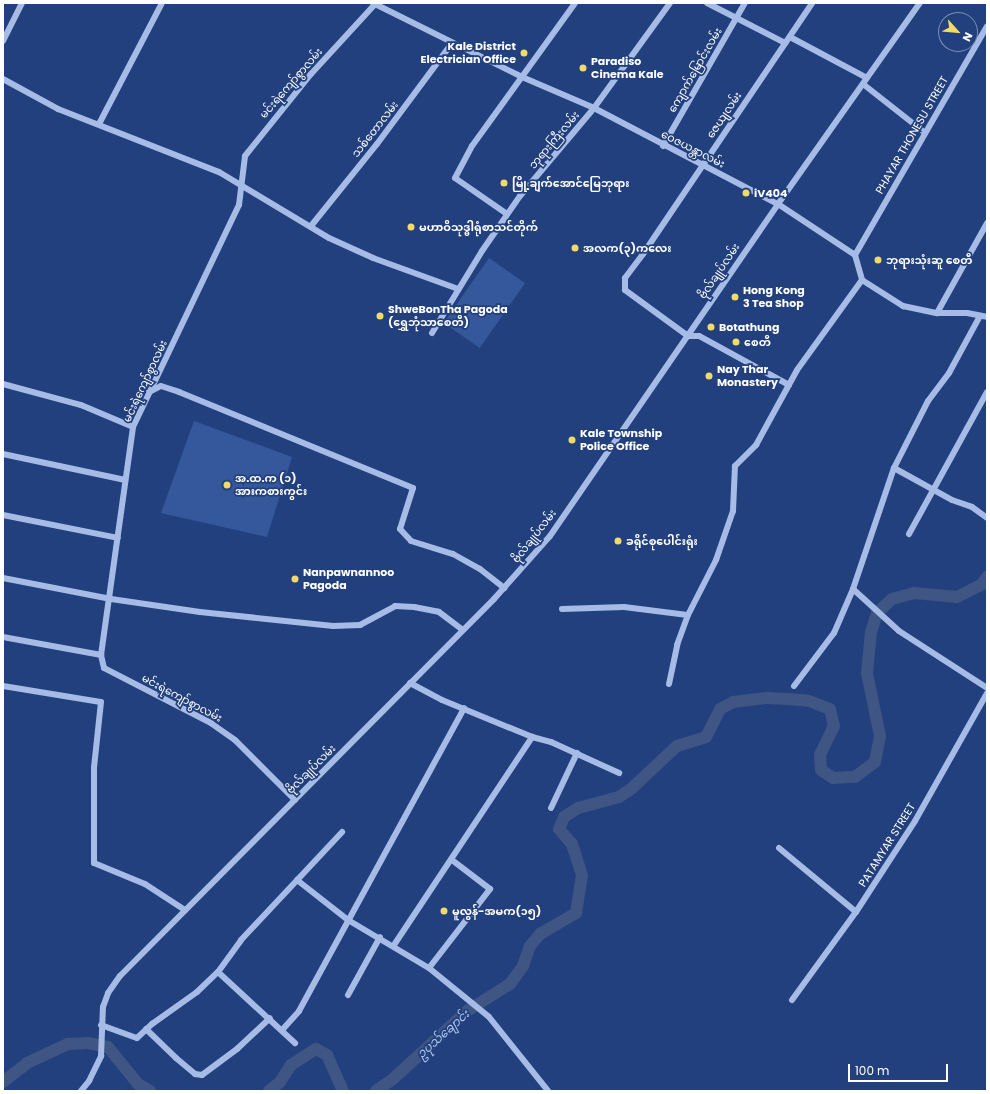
<!DOCTYPE html>
<meta charset="utf-8">
<style>
body{margin:0}
#map{position:relative;width:990px;height:1094px;overflow:hidden;background:#22407e;font-family:Poppins,"Noto Sans Myanmar",sans-serif}
div>[style]{position:absolute}
.green>*{inset:0;background:#35589c;transform-origin:0 0}
.river>*{height:12px;margin:-6px;padding:0 6px;transform-origin:6px;border-radius:6px;background:#3f5583}
.minor>*{height:6px;margin:-3px;padding:0 3px;transform-origin:3px;border-radius:3px;background:#a6bce6}
.dots>*{width:11px;height:11px;translate:-50% -50%;box-sizing:border-box;border:2px solid #22407e;border-radius:50%}
span{translate:-50% -50%;white-space:nowrap;text-align:center;line-height:1.15;-webkit-text-stroke:3.5px #22407e;paint-order:stroke}
.poi-label{font-size:11px;color:#fff;font-weight:700}
.right{translate:-100% -50%;text-align:right}
.left{translate:0 -50%;text-align:left}
.street-label{font-size:11px;color:#fff}
.water-label{font-size:12px;color:#b2c7ee;font-style:italic}
.frame{position:absolute;inset:0;border:4px solid #fff;pointer-events:none}
.north{position:absolute;left:938px;top:12px;width:40px;height:40px;box-sizing:border-box;background:#22407e;border:1px solid #7a8cb2;border-radius:50%;rotate:117deg;font-size:11px;font-weight:700;line-height:16px;text-align:center;color:#fff}
.north::after{content:'';display:block;margin:auto;width:14px;height:18px;background:#f2da69;clip-path:polygon(50% 0,100% 100%,50% 72%,0 100%)}
.scale{position:absolute;left:848px;top:1064px;width:100px;height:18px;box-sizing:border-box;border:2px solid #fff;border-top:0;padding-left:5px;font-size:12px;line-height:14px;white-space:nowrap;color:#fff;-webkit-text-stroke:3px #22407e;paint-order:stroke}
</style>
<div id="map">
<div class="green">
<div style="left:489px;top:258px;width:44px;height:79px;rotate:35deg"></div>
<div style="clip-path:polygon(194px 421px,292px 457px,267px 537px,161px 513px)"></div>
</div>
<div class="river">
<div style="left:3px;top:1082px;width:31px;rotate:-38deg"></div>
<div style="left:27px;top:1063px;width:45px;rotate:-24.9deg"></div>
<div style="left:68px;top:1044px;width:20px;rotate:-3deg"></div>
<div style="left:88px;top:1043px;width:20px;rotate:11deg"></div>
<div style="left:108px;top:1047px;width:48px;rotate:51deg"></div>
<div style="left:138px;top:1084px;width:14px;rotate:30deg"></div>
<div style="left:269px;top:1091px;width:14px;rotate:-39deg"></div>
<div style="left:280px;top:1082px;width:20px;rotate:-57deg"></div>
<div style="left:291px;top:1065px;width:30px;rotate:-33deg"></div>
<div style="left:316px;top:1049px;width:13px;rotate:29deg"></div>
<div style="left:327px;top:1055px;width:39px;rotate:66deg"></div>
<div style="left:376px;top:1091px;width:21px;rotate:-35deg"></div>
<div style="left:393px;top:1079px;width:100px;rotate:-42.6deg"></div>
<div style="left:467px;top:1011px;width:51px;rotate:-32.1deg"></div>
<div style="left:510px;top:984px;width:22px;rotate:-54deg"></div>
<div style="left:523px;top:966px;width:21px;rotate:-71deg"></div>
<div style="left:530px;top:946px;width:16px;rotate:-50deg"></div>
<div style="left:540px;top:934px;width:42px;rotate:-30.3deg"></div>
<div style="left:576px;top:913px;width:38px;rotate:-81deg"></div>
<div style="left:582px;top:875px;width:33px;rotate:-108deg"></div>
<div style="left:572px;top:844px;width:20px;rotate:-131deg"></div>
<div style="left:559px;top:829px;width:13px;rotate:-67deg"></div>
<div style="left:564px;top:817px;width:17px;rotate:-33deg"></div>
<div style="left:578px;top:808px;width:42px;rotate:-15deg"></div>
<div style="left:619px;top:797px;width:14px;rotate:-34deg"></div>
<div style="left:631px;top:789px;width:63px;rotate:-43.1deg"></div>
<div style="left:677px;top:746px;width:30px;rotate:-17deg"></div>
<div style="left:706px;top:737px;width:31px;rotate:-63deg"></div>
<div style="left:720px;top:709px;width:15px;rotate:-28deg"></div>
<div style="left:733px;top:702px;width:35px;rotate:-7deg"></div>
<div style="left:768px;top:698px;width:20px;rotate:3deg"></div>
<div style="left:788px;top:699px;width:21px;rotate:5deg"></div>
<div style="left:809px;top:701px;width:22px;rotate:21deg"></div>
<div style="left:830px;top:709px;width:17px;rotate:77deg"></div>
<div style="left:834px;top:726px;width:32px;rotate:116deg"></div>
<div style="left:820px;top:755px;width:15px;rotate:86deg"></div>
<div style="left:821px;top:770px;width:14px;rotate:34deg"></div>
<div style="left:833px;top:778px;width:22px;rotate:-3deg"></div>
<div style="left:855px;top:777px;width:25px;rotate:-37deg"></div>
<div style="left:875px;top:762px;width:26px;rotate:-79deg"></div>
<div style="left:880px;top:736px;width:64px;rotate:-101.7deg"></div>
<div style="left:867px;top:673px;width:41px;rotate:-84.4deg"></div>
<div style="left:871px;top:632px;width:20px;rotate:-72deg"></div>
<div style="left:877px;top:613px;width:21px;rotate:-43deg"></div>
<div style="left:892px;top:599px;width:23px;rotate:-15deg"></div>
<div style="left:914px;top:593px;width:43px;rotate:5.3deg"></div>
<div style="left:957px;top:597px;width:28px;rotate:-27deg"></div>
<div style="left:982px;top:584px;width:9px;rotate:-54deg"></div>
</div>
<div class="minor">
<div style="left:373px;top:3px;width:166px;rotate:26.4deg"></div>
<div style="left:522px;top:77px;width:78px;rotate:23.3deg"></div>
<div style="left:594px;top:108px;width:208px;rotate:27.6deg"></div>
<div style="left:778px;top:204px;width:92px;rotate:33.5deg"></div>
<div style="left:855px;top:255px;width:26px;rotate:74deg"></div>
<div style="left:862px;top:280px;width:49px;rotate:32.4deg"></div>
<div style="left:903px;top:306px;width:35px;rotate:12deg"></div>
<div style="left:937px;top:313px;width:30px"></div>
<div style="left:967px;top:313px;width:20px;rotate:11deg"></div>
<div style="left:707px;top:3px;width:88px;rotate:27.1deg"></div>
<div style="left:790px;top:37px;width:87px;rotate:28deg"></div>
<div style="left:3px;top:41px;width:42px;rotate:-63.4deg"></div>
<div style="left:3px;top:79px;width:63px;rotate:28.6deg"></div>
<div style="left:58px;top:109px;width:173px;rotate:21.4deg"></div>
<div style="left:219px;top:172px;width:128px;rotate:31deg"></div>
<div style="left:329px;top:238px;width:48px;rotate:24.4deg"></div>
<div style="left:373px;top:258px;width:90px;rotate:20deg"></div>
<div style="left:863px;top:84px;width:78px;rotate:38.2deg"></div>
<div style="left:99px;top:124px;width:136px;rotate:-62.5deg"></div>
<div style="left:663px;top:146px;width:165px;rotate:-60.2deg"></div>
<div style="left:507px;top:214px;width:63px;rotate:-145.3deg"></div>
<div style="left:455px;top:178px;width:36px;rotate:-62deg"></div>
<div style="left:472px;top:146px;width:176px;rotate:-54.2deg"></div>
<div style="left:311px;top:226px;width:105px;rotate:-51.2deg"></div>
<div style="left:377px;top:144px;width:126px;rotate:-53.4deg"></div>
<div style="left:855px;top:255px;width:264px;rotate:-60deg"></div>
<div style="left:937px;top:313px;width:103px;rotate:-60.9deg"></div>
<div style="left:432px;top:333px;width:96px;rotate:-58.6deg"></div>
<div style="left:482px;top:251px;width:67px;rotate:-55.4deg"></div>
<div style="left:520px;top:196px;width:115px;rotate:-49.9deg"></div>
<div style="left:594px;top:108px;width:130px;rotate:-54.1deg"></div>
<div style="left:3px;top:384px;width:81px;rotate:15.1deg"></div>
<div style="left:81px;top:405px;width:56px;rotate:22.9deg"></div>
<div style="left:789px;top:385px;width:102px;rotate:-151.4deg"></div>
<div style="left:699px;top:336px;width:11px;rotate:180deg"></div>
<div style="left:688px;top:336px;width:78px;rotate:-143.9deg"></div>
<div style="left:625px;top:290px;width:12px;rotate:-90deg"></div>
<div style="left:625px;top:278px;width:30px;rotate:-53deg"></div>
<div style="left:643px;top:254px;width:303px;rotate:-56deg"></div>
<div style="left:149px;top:392px;width:13px;rotate:-27deg"></div>
<div style="left:161px;top:386px;width:19px;rotate:18deg"></div>
<div style="left:179px;top:392px;width:253px;rotate:22.3deg"></div>
<div style="left:413px;top:488px;width:43px;rotate:107.6deg"></div>
<div style="left:400px;top:529px;width:16px;rotate:47deg"></div>
<div style="left:411px;top:541px;width:44px;rotate:17.2deg"></div>
<div style="left:453px;top:554px;width:31px;rotate:29deg"></div>
<div style="left:480px;top:569px;width:31px;rotate:38deg"></div>
<div style="left:3px;top:454px;width:125px;rotate:12deg"></div>
<div style="left:894px;top:468px;width:66px;rotate:28.9deg"></div>
<div style="left:952px;top:500px;width:21px;rotate:19deg"></div>
<div style="left:972px;top:507px;width:19px;rotate:36deg"></div>
<div style="left:3px;top:515px;width:117px;rotate:11.3deg"></div>
<div style="left:909px;top:534px;width:162px;rotate:-61.2deg"></div>
<div style="left:3px;top:578px;width:110px;rotate:11deg"></div>
<div style="left:111px;top:599px;width:90px;rotate:8.3deg"></div>
<div style="left:200px;top:612px;width:134px;rotate:6deg"></div>
<div style="left:333px;top:626px;width:27px;rotate:-2deg"></div>
<div style="left:360px;top:625px;width:40px;rotate:-28deg"></div>
<div style="left:395px;top:606px;width:19px;rotate:3deg"></div>
<div style="left:414px;top:607px;width:25px;rotate:11deg"></div>
<div style="left:439px;top:612px;width:30px;rotate:37deg"></div>
<div style="left:853px;top:589px;width:62px;rotate:42.4deg"></div>
<div style="left:899px;top:631px;width:105px;rotate:32.9deg"></div>
<div style="left:562px;top:609px;width:62px;rotate:-1.8deg"></div>
<div style="left:624px;top:607px;width:64px;rotate:7.1deg"></div>
<div style="left:3px;top:637px;width:100px;rotate:10.4deg"></div>
<div style="left:410px;top:683px;width:36px;rotate:28deg"></div>
<div style="left:442px;top:700px;width:97px;rotate:22.3deg"></div>
<div style="left:532px;top:737px;width:20px;rotate:15deg"></div>
<div style="left:551px;top:742px;width:75px;rotate:24.5deg"></div>
<div style="left:669px;top:684px;width:40px;rotate:-78deg"></div>
<div style="left:677px;top:645px;width:32px;rotate:-70deg"></div>
<div style="left:688px;top:615px;width:62px;rotate:-63deg"></div>
<div style="left:716px;top:560px;width:52px;rotate:-70.9deg"></div>
<div style="left:733px;top:511px;width:45px;rotate:-87.5deg"></div>
<div style="left:735px;top:466px;width:30px;rotate:-45deg"></div>
<div style="left:756px;top:445px;width:85px;rotate:-61.3deg"></div>
<div style="left:797px;top:370px;width:111px;rotate:-54.2deg"></div>
<div style="left:3px;top:686px;width:99px;rotate:9.3deg"></div>
<div style="left:101px;top:702px;width:66px;rotate:96.1deg"></div>
<div style="left:94px;top:768px;width:95px;rotate:90deg"></div>
<div style="left:94px;top:863px;width:55px;rotate:22.4deg"></div>
<div style="left:145px;top:884px;width:48px;rotate:33deg"></div>
<div style="left:794px;top:686px;width:66px;rotate:-53deg"></div>
<div style="left:834px;top:633px;width:48px;rotate:-66.6deg"></div>
<div style="left:853px;top:589px;width:128px;rotate:-71.3deg"></div>
<div style="left:894px;top:468px;width:75px;rotate:-63.1deg"></div>
<div style="left:928px;top:401px;width:35px;rotate:-53deg"></div>
<div style="left:949px;top:373px;width:65px;rotate:-61.5deg"></div>
<div style="left:295px;top:800px;width:85px;rotate:-135deg"></div>
<div style="left:235px;top:740px;width:29px;rotate:-145deg"></div>
<div style="left:211px;top:723px;width:120px;rotate:-152.8deg"></div>
<div style="left:104px;top:668px;width:13px;rotate:-103deg"></div>
<div style="left:101px;top:655px;width:230px;rotate:-82deg"></div>
<div style="left:133px;top:427px;width:246px;rotate:-64.5deg"></div>
<div style="left:239px;top:205px;width:49px;rotate:-83deg"></div>
<div style="left:245px;top:156px;width:105px;rotate:-51.2deg"></div>
<div style="left:311px;top:74px;width:96px;rotate:-47.5deg"></div>
<div style="left:551px;top:808px;width:61px;rotate:-64.7deg"></div>
<div style="left:779px;top:848px;width:100px;rotate:39.7deg"></div>
<div style="left:297px;top:880px;width:65px;rotate:38.1deg"></div>
<div style="left:348px;top:920px;width:94px;rotate:30.7deg"></div>
<div style="left:429px;top:968px;width:77px;rotate:39.2deg"></div>
<div style="left:489px;top:1017px;width:95px;rotate:51.4deg"></div>
<div style="left:394px;top:945px;width:250px;rotate:-56.4deg"></div>
<div style="left:429px;top:968px;width:100px;rotate:-52.3deg"></div>
<div style="left:490px;top:889px;width:48px;rotate:-142.7deg"></div>
<div style="left:218px;top:972px;width:105px;rotate:42.7deg"></div>
<div style="left:348px;top:995px;width:66px;rotate:-61.1deg"></div>
<div style="left:792px;top:1000px;width:109px;rotate:-54deg"></div>
<div style="left:856px;top:912px;width:108px;rotate:-57deg"></div>
<div style="left:915px;top:821px;width:147px;rotate:-60.6deg"></div>
<div style="left:101px;top:1025px;width:38px;rotate:20deg"></div>
<div style="left:137px;top:1038px;width:21px;rotate:-43deg"></div>
<div style="left:152px;top:1024px;width:55px;rotate:-35.4deg"></div>
<div style="left:197px;top:992px;width:29px;rotate:-44deg"></div>
<div style="left:218px;top:972px;width:39px;rotate:-54deg"></div>
<div style="left:241px;top:940px;width:148px;rotate:-46.9deg"></div>
<div style="left:146px;top:1029px;width:42px;rotate:44deg"></div>
<div style="left:176px;top:1058px;width:25px;rotate:40deg"></div>
<div style="left:195px;top:1074px;width:7px;rotate:8deg"></div>
<div style="left:202px;top:1075px;width:44px;rotate:-36.6deg"></div>
<div style="left:237px;top:1049px;width:45px;rotate:-43.2deg"></div>
<div style="left:283px;top:1029px;width:24px;rotate:-48deg"></div>
<div style="left:299px;top:1011px;width:345px;rotate:-61.4deg"></div>
<div style="left:81px;top:1091px;width:13px;rotate:-51deg"></div>
<div style="left:89px;top:1081px;width:28px;rotate:-64deg"></div>
<div style="left:101px;top:1056px;width:49px;rotate:-87.7deg"></div>
<div style="left:103px;top:1007px;width:15px;rotate:-70deg"></div>
<div style="left:108px;top:993px;width:21px;rotate:-55deg"></div>
<div style="left:120px;top:976px;width:531px;rotate:-45.23deg"></div>
<div style="left:494px;top:599px;width:84px;rotate:-48.4deg"></div>
<div style="left:550px;top:536px;width:403px;rotate:-55.5deg"></div>
<div style="left:778px;top:204px;width:246px;rotate:-54.8deg"></div>
</div>
<div class="dots">
<div style="left:524px;top:53px;background:#f2da69"></div>
<div style="left:583px;top:68px;background:#f2da69"></div>
<div style="left:504px;top:183px;background:#f2da69"></div>
<div style="left:746px;top:193px;background:#f2da69"></div>
<div style="left:411px;top:227px;background:#f2da69"></div>
<div style="left:575px;top:248px;background:#f2da69"></div>
<div style="left:878px;top:260px;background:#f2da69"></div>
<div style="left:735px;top:297px;background:#f2da69"></div>
<div style="left:380px;top:316px;background:#f2da69"></div>
<div style="left:711px;top:327px;background:#f2da69"></div>
<div style="left:736px;top:342px;background:#f2da69"></div>
<div style="left:709px;top:376px;background:#f2da69"></div>
<div style="left:572px;top:440px;background:#f2da69"></div>
<div style="left:227px;top:485px;background:#f2da69"></div>
<div style="left:618px;top:541px;background:#f2da69"></div>
<div style="left:295px;top:579px;background:#f2da69"></div>
<div style="left:444px;top:911px;background:#f2da69"></div>
</div>
<div class="poi-label">
<span class="right" style="left:516px;top:53px">Kale District<br>Electrician Office</span>
<span class="left" style="left:591px;top:68px">Paradiso<br>Cinema Kale</span>
<span class="left" style="left:512px;top:183px">မြို့ချက်အောင်မြေဘုရား</span>
<span class="left" style="left:754px;top:193px">iV404</span>
<span class="left" style="left:419px;top:227px">မဟာဝိသုဒ္ဓါရုံစာသင်တိုက်</span>
<span class="left" style="left:583px;top:248px">အလက(၃)ကလေး</span>
<span class="left" style="left:886px;top:260px">ဘုရားသုံးဆူ စေတီ</span>
<span class="left" style="left:743px;top:297px">Hong Kong<br>3 Tea Shop</span>
<span class="left" style="left:388px;top:316px">ShweBonTha Pagoda<br>(ရွှေဘုံသာစေတီ)</span>
<span class="left" style="left:719px;top:327px">Botathung</span>
<span class="left" style="left:744px;top:342px">စေတီ</span>
<span class="left" style="left:717px;top:376px">Nay Thar<br>Monastery</span>
<span class="left" style="left:580px;top:440px">Kale Township<br>Police Office</span>
<span class="left" style="left:235px;top:485px">အ.ထ.က (၁)<br>အားကစားကွင်း</span>
<span class="left" style="left:626px;top:541px">ခရိုင်စုပေါင်းရုံး</span>
<span class="left" style="left:303px;top:579px">Nanpawnannoo<br>Pagoda</span>
<span class="left" style="left:452px;top:911px">မူလွန်-အမက(၁၅)</span>
</div>
<div class="street-label">
<span style="left:695px;top:70px;rotate:-60deg">ကျောက်မြောင်းလမ်း</span>
<span style="left:291px;top:83px;rotate:-49deg">မင်းရဲကျော်စွာလမ်း</span>
<span style="left:724px;top:115px;rotate:-56deg">ဇေယျလမ်း</span>
<span style="left:375px;top:129px;rotate:-52deg">သစ်တောလမ်း</span>
<span style="left:912px;top:135px;rotate:-60deg">PHAYAR THONESU STREET</span>
<span style="left:554px;top:140px;rotate:-50deg">ဘုရားကြီးလမ်း</span>
<span style="left:693px;top:149px;rotate:27deg">ဝေဇယန္တာလမ်း</span>
<span style="left:719px;top:271px;rotate:-56deg">ဗိုလ်ချုပ်လမ်း</span>
<span style="left:145px;top:381px;rotate:-65deg">မင်းရဲကျော်စွာလမ်း</span>
<span style="left:534px;top:536px;rotate:-52deg">ဗိုလ်ချုပ်လမ်း</span>
<span style="left:182px;top:698px;rotate:28deg">မင်းရဲကျော်စွာလမ်း</span>
<span style="left:311px;top:769px;rotate:-45deg">ဗိုလ်ချုပ်လမ်း</span>
<span style="left:887px;top:845px;rotate:-58deg">PATAMYAR STREET</span>
</div>
<div class="water-label">
<span style="left:443px;top:1034px;rotate:-42deg">ဥပုသ်ချောင်း</span>
</div>
<div class="frame"></div>
<div class="north">N</div>
<div class="scale">100 m</div>
</div>
